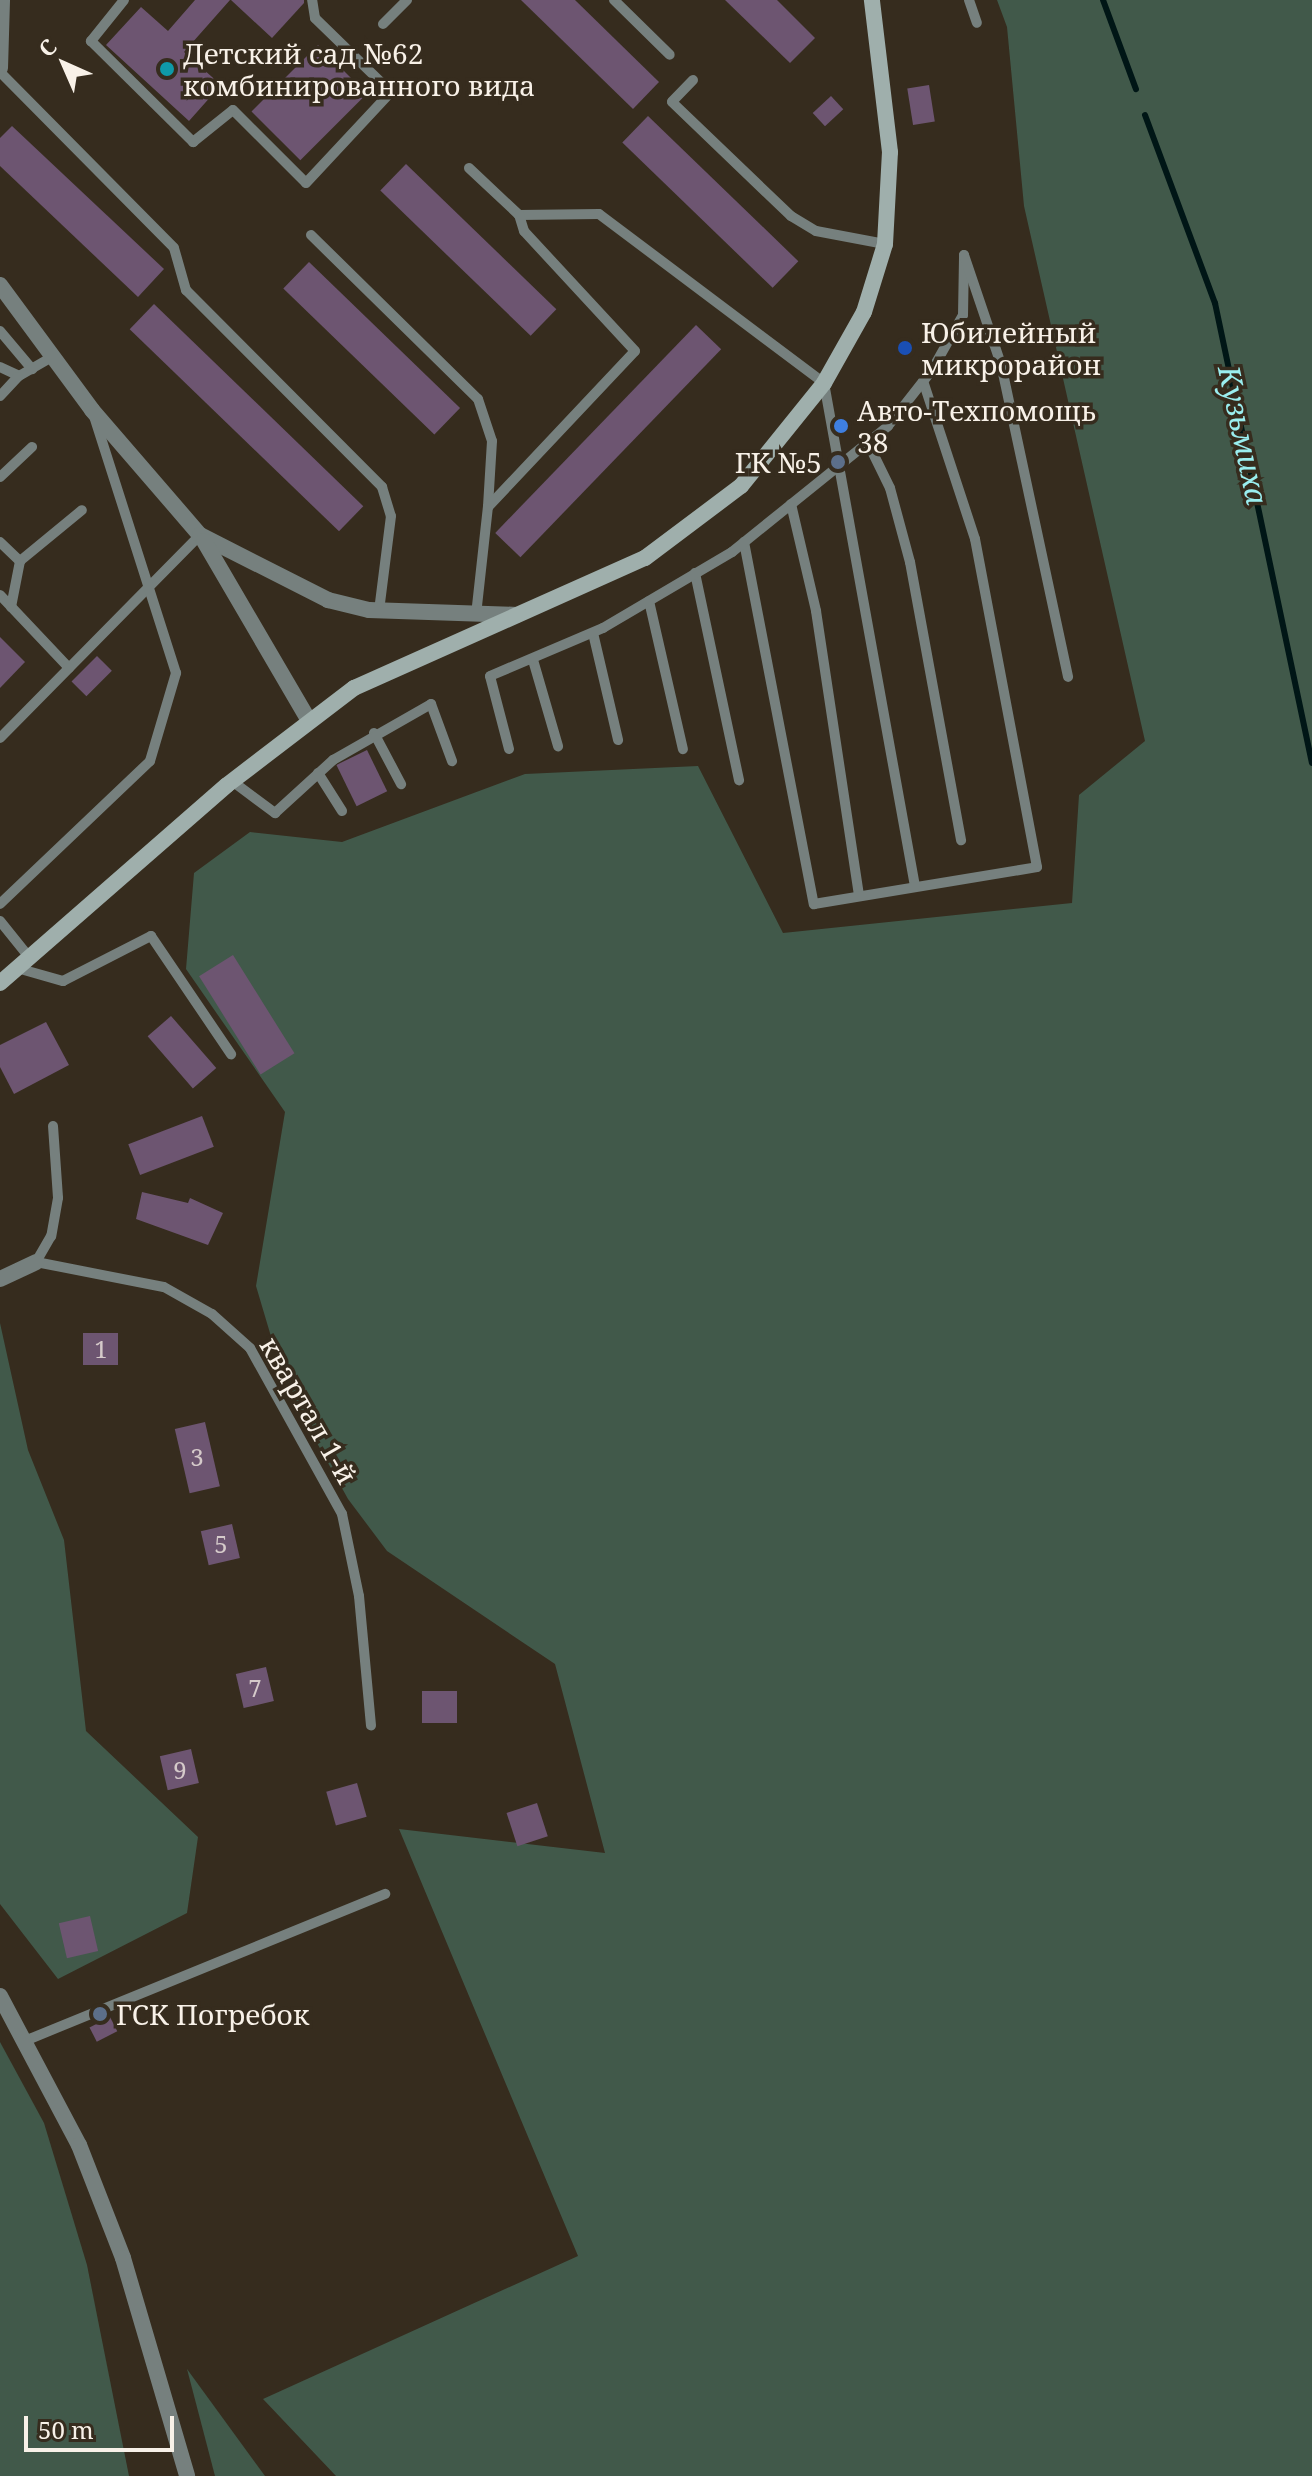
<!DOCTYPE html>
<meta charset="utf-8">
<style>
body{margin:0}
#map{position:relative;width:1312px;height:2476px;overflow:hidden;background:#362c1e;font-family:"Noto Serif",serif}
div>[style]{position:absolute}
.green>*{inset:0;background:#41594a}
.stream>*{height:6px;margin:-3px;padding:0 3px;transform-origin:3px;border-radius:3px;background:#001616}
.building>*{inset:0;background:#6d5571;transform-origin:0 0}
.service>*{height:10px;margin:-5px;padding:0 5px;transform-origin:5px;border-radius:5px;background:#76807e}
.minor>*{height:16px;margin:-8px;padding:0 8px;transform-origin:8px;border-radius:8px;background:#76807e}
.tertiary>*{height:16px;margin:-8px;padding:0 8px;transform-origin:8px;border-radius:8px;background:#76807e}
.secondary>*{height:16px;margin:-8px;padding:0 8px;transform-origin:8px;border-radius:8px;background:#9fafac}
.dots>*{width:22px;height:22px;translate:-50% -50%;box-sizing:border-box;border:4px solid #362c1e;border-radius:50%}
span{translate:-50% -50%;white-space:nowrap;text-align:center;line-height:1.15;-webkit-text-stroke:7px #362c1e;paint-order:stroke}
.number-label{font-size:24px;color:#d5caca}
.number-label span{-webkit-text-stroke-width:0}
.poi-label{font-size:28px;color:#f8f1e8}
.left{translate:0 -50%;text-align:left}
.right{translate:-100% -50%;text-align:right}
.street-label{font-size:28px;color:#f8f1e8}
.water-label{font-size:30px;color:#9aeeef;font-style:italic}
.north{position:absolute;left:24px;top:24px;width:80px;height:80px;-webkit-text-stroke:6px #362c1e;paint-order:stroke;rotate:315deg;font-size:22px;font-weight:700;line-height:32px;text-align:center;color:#f8f1e8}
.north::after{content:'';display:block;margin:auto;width:28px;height:36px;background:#f8f1e8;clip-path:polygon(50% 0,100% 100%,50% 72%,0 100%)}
.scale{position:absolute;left:24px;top:2416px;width:150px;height:36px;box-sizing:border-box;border:4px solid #f8f1e8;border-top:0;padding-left:10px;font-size:24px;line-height:28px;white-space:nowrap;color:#f8f1e8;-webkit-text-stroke:6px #362c1e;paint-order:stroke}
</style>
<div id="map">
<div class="green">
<div style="clip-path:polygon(997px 0,1312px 0,1312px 2476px,336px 2476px,263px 2399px,578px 2256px,399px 1829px,605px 1853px,555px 1664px,387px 1551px,348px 1499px,286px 1387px,256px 1286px,285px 1112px,186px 969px,194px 873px,250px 832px,342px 842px,525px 774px,698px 766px,783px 933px,1072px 903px,1079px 795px,1145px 741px,1024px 206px,1007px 27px)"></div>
<div style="clip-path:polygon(0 1323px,28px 1450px,64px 1540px,86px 1731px,198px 1837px,187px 1913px,58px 1979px,0 1904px)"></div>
<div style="clip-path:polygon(0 2042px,44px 2123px,87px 2265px,129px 2476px,0 2476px)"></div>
<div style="clip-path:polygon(187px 2369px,265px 2476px,215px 2476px)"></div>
</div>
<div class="stream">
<div style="left:1103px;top:0;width:95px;rotate:69.7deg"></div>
<div style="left:1145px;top:115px;width:201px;rotate:69.6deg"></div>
<div style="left:1215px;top:303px;width:470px;rotate:78.1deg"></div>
</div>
<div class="building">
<div style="clip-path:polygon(195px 0,230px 0,184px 52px,221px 85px,189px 121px,106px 45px,141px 7px,168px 31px)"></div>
<div style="clip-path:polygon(231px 0,304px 0,304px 3px,272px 38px)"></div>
<div style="clip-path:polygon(521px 0,575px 0,659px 82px,633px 109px)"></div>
<div style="clip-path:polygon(725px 0,777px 0,815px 38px,790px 63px)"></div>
<div style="left:318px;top:45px;width:69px;height:94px;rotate:45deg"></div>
<div style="left:929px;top:85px;width:37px;height:22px;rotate:81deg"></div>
<div style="left:831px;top:96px;width:18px;height:25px;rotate:47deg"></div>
<div style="left:648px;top:116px;width:209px;height:37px;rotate:44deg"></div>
<div style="clip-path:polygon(12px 126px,164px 269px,138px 297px,0 166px,0 138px)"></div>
<div style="left:406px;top:164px;width:209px;height:37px;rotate:44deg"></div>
<div style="left:309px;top:262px;width:210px;height:37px;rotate:44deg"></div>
<div style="left:154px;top:304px;width:291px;height:35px;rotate:44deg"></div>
<div style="left:696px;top:325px;width:35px;height:289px;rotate:44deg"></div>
<div style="clip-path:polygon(0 637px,25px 662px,0 688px)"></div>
<div style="left:97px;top:656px;width:21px;height:36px;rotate:45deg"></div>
<div style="left:367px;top:750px;width:46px;height:34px;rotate:64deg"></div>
<div style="left:233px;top:955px;width:116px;height:40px;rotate:58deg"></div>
<div style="left:171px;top:1016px;width:69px;height:31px;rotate:49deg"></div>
<div style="clip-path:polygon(46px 1022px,69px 1065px,14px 1094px,0 1067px,0 1045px)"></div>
<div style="left:202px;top:1116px;width:33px;height:79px;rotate:69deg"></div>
<div style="clip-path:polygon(142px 1192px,188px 1203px,190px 1198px,223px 1213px,208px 1245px,136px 1219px)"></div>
<div style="left:83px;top:1333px;width:35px;height:32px"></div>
<div style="left:205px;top:1422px;width:66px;height:31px;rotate:77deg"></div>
<div style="left:232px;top:1524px;width:35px;height:32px;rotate:77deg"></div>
<div style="left:266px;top:1667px;width:35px;height:31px;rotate:77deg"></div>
<div style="left:422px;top:1691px;width:35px;height:32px"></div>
<div style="left:191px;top:1749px;width:35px;height:32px;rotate:77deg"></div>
<div style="left:357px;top:1783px;width:35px;height:32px;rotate:74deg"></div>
<div style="left:537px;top:1803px;width:35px;height:32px;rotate:72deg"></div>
<div style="left:90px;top:1916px;width:36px;height:32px;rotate:77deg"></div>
<div style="left:110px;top:2017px;width:16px;height:23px;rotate:63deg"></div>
</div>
<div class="service">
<div style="left:124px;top:0;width:53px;rotate:128.8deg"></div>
<div style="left:91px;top:41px;width:144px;rotate:44.7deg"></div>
<div style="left:193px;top:142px;width:51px;rotate:-38.7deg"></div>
<div style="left:233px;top:110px;width:103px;rotate:45deg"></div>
<div style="left:306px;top:183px;width:125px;rotate:-47deg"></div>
<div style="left:391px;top:92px;width:106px;rotate:-135.8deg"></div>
<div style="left:315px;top:18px;width:18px;rotate:-99deg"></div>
<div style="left:614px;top:0;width:78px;rotate:44.5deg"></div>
<div style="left:969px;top:0;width:24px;rotate:71deg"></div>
<div style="left:383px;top:24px;width:34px;rotate:-45deg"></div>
<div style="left:0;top:72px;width:247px;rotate:45.3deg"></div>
<div style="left:174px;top:248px;width:44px;rotate:74.1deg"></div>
<div style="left:186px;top:290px;width:278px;rotate:45.1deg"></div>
<div style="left:382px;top:487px;width:30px;rotate:73deg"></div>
<div style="left:391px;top:516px;width:96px;rotate:97.2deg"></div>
<div style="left:693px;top:80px;width:30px;rotate:134deg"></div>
<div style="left:672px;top:102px;width:165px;rotate:43.8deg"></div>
<div style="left:791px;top:216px;width:29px;rotate:31deg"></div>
<div style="left:816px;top:231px;width:70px;rotate:10.7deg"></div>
<div style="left:469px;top:168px;width:69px;rotate:43.2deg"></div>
<div style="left:519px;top:215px;width:80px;rotate:-0.7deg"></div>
<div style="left:599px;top:214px;width:281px;rotate:36.9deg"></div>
<div style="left:824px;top:383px;width:511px;rotate:79.75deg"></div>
<div style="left:311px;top:235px;width:234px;rotate:44.5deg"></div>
<div style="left:478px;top:399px;width:44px;rotate:71.6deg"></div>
<div style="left:492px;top:441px;width:66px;rotate:93.5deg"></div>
<div style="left:0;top:331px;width:50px;rotate:49.9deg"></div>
<div style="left:0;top:367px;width:21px;rotate:25deg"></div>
<div style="left:19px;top:376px;width:38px;rotate:-30deg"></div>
<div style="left:0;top:396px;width:26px;rotate:-47deg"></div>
<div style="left:867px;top:441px;width:52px;rotate:63.9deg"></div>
<div style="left:890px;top:488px;width:77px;rotate:74.9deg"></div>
<div style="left:910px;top:562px;width:283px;rotate:79.6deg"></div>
<div style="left:0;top:477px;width:44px;rotate:-43.2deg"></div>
<div style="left:791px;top:504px;width:110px;rotate:76.8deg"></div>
<div style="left:816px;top:611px;width:288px;rotate:81.4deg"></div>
<div style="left:0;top:542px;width:28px;rotate:44deg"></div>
<div style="left:744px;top:542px;width:369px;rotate:79.1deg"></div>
<div style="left:814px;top:904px;width:226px;rotate:-9.4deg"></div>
<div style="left:1037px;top:867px;width:334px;rotate:-100.7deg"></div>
<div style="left:975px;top:539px;width:166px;rotate:-108.2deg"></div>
<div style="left:695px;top:573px;width:212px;rotate:78deg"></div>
<div style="left:0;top:595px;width:100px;rotate:46.6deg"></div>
<div style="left:69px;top:668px;width:187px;rotate:-45.4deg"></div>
<div style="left:649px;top:601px;width:152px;rotate:77.1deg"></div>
<div style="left:11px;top:607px;width:47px;rotate:-78.9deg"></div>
<div style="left:20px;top:561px;width:80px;rotate:-39.4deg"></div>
<div style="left:476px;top:615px;width:109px;rotate:-83.7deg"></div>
<div style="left:488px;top:507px;width:214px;rotate:-46.7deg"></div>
<div style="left:635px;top:351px;width:163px;rotate:-132.8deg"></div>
<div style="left:524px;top:231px;width:17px;rotate:-107deg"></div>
<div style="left:593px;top:633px;width:110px;rotate:76.8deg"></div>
<div style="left:533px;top:660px;width:90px;rotate:73.8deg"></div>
<div style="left:374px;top:733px;width:58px;rotate:62.1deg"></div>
<div style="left:0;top:738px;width:98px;rotate:-45.4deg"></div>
<div style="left:509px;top:749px;width:75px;rotate:-104.6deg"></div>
<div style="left:490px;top:676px;width:123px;rotate:-23deg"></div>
<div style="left:603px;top:628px;width:150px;rotate:-30.5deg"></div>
<div style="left:732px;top:552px;width:201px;rotate:-38.9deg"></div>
<div style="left:888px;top:426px;width:71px;rotate:-51.8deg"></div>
<div style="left:932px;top:370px;width:63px;rotate:-60.6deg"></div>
<div style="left:963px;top:315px;width:60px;rotate:-89deg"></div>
<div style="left:964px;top:255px;width:115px;rotate:71.3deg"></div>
<div style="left:1001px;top:364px;width:320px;rotate:77.9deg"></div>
<div style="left:318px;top:773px;width:45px;rotate:57.7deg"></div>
<div style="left:232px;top:781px;width:54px;rotate:36.7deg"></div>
<div style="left:275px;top:813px;width:79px;rotate:-42.4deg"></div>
<div style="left:333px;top:760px;width:113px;rotate:-29.7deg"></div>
<div style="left:431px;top:704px;width:61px;rotate:69.8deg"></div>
<div style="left:0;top:904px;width:207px;rotate:-43.6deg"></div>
<div style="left:150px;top:761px;width:92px;rotate:-73.5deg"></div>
<div style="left:176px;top:673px;width:267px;rotate:-107.7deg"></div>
<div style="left:0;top:921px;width:46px;rotate:51.1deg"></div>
<div style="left:17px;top:968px;width:48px;rotate:15.8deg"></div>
<div style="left:63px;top:981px;width:99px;rotate:-27.1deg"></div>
<div style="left:151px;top:936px;width:143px;rotate:55.9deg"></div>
<div style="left:53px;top:1126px;width:72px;rotate:86deg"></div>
<div style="left:58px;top:1198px;width:39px;rotate:100deg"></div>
<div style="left:51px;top:1236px;width:30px;rotate:120deg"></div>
<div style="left:36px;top:1262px;width:130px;rotate:11.1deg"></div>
<div style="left:164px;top:1287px;width:55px;rotate:29.4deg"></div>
<div style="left:212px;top:1314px;width:51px;rotate:41.8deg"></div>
<div style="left:250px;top:1348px;width:190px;rotate:61deg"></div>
<div style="left:342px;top:1514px;width:84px;rotate:78.3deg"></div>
<div style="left:359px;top:1596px;width:130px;rotate:84.7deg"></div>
<div style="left:27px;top:2040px;width:387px;rotate:-22.2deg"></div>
</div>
<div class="minor">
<div style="left:0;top:68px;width:68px;rotate:-88.3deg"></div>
<div style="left:0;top:1279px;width:40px;rotate:-25deg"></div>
</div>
<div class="tertiary">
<div style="left:0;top:285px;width:155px;rotate:53.6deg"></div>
<div style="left:92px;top:410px;width:165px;rotate:49.2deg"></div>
<div style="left:200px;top:535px;width:144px;rotate:26.9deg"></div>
<div style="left:328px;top:600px;width:42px;rotate:13.7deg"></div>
<div style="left:369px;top:610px;width:148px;rotate:1.9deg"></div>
<div style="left:204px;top:541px;width:206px;rotate:59.7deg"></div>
<div style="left:0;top:1996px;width:169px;rotate:62.1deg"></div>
<div style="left:79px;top:2145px;width:121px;rotate:68.7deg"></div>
<div style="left:123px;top:2258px;width:227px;rotate:73.6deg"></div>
</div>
<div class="secondary">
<div style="left:0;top:983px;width:301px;rotate:-41.1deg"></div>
<div style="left:227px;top:785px;width:160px;rotate:-37.4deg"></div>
<div style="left:354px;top:688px;width:319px;rotate:-24.1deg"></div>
<div style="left:645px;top:558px;width:120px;rotate:-36.9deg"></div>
<div style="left:741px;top:486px;width:132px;rotate:-51.1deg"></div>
<div style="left:824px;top:383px;width:81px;rotate:-60.6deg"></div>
<div style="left:864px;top:312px;width:71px;rotate:-72.8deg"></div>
<div style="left:885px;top:244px;width:92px;rotate:-86.9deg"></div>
<div style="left:890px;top:152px;width:153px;rotate:-96.8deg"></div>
</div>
<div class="dots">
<div style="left:167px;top:69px;background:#0f9aa8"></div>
<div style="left:905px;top:348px;background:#1a4fb4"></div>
<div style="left:841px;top:426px;background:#3f7fe0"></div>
<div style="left:838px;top:462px;background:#5c6f8a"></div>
<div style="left:100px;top:2014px;background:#5c6f8a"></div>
</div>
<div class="number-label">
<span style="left:101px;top:1349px">1</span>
<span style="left:197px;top:1457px">3</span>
<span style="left:221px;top:1544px">5</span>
<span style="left:255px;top:1688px">7</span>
<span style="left:180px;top:1770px">9</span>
</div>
<div class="poi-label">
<span class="left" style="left:183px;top:69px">Детский сад №62<br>комбинированного вида</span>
<span class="left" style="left:921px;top:348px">Юбилейный<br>микрорайон</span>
<span class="left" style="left:857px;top:426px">Авто-Техпомощь<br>38</span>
<span class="right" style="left:822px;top:462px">ГК №5</span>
<span class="left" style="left:116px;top:2014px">ГСК Погребок</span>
</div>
<div class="street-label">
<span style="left:309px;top:1410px;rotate:60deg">квартал 1-й</span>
</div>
<div class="water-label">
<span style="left:1243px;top:435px;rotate:78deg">Кузьмиха</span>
</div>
<div class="north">С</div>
<div class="scale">50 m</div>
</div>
